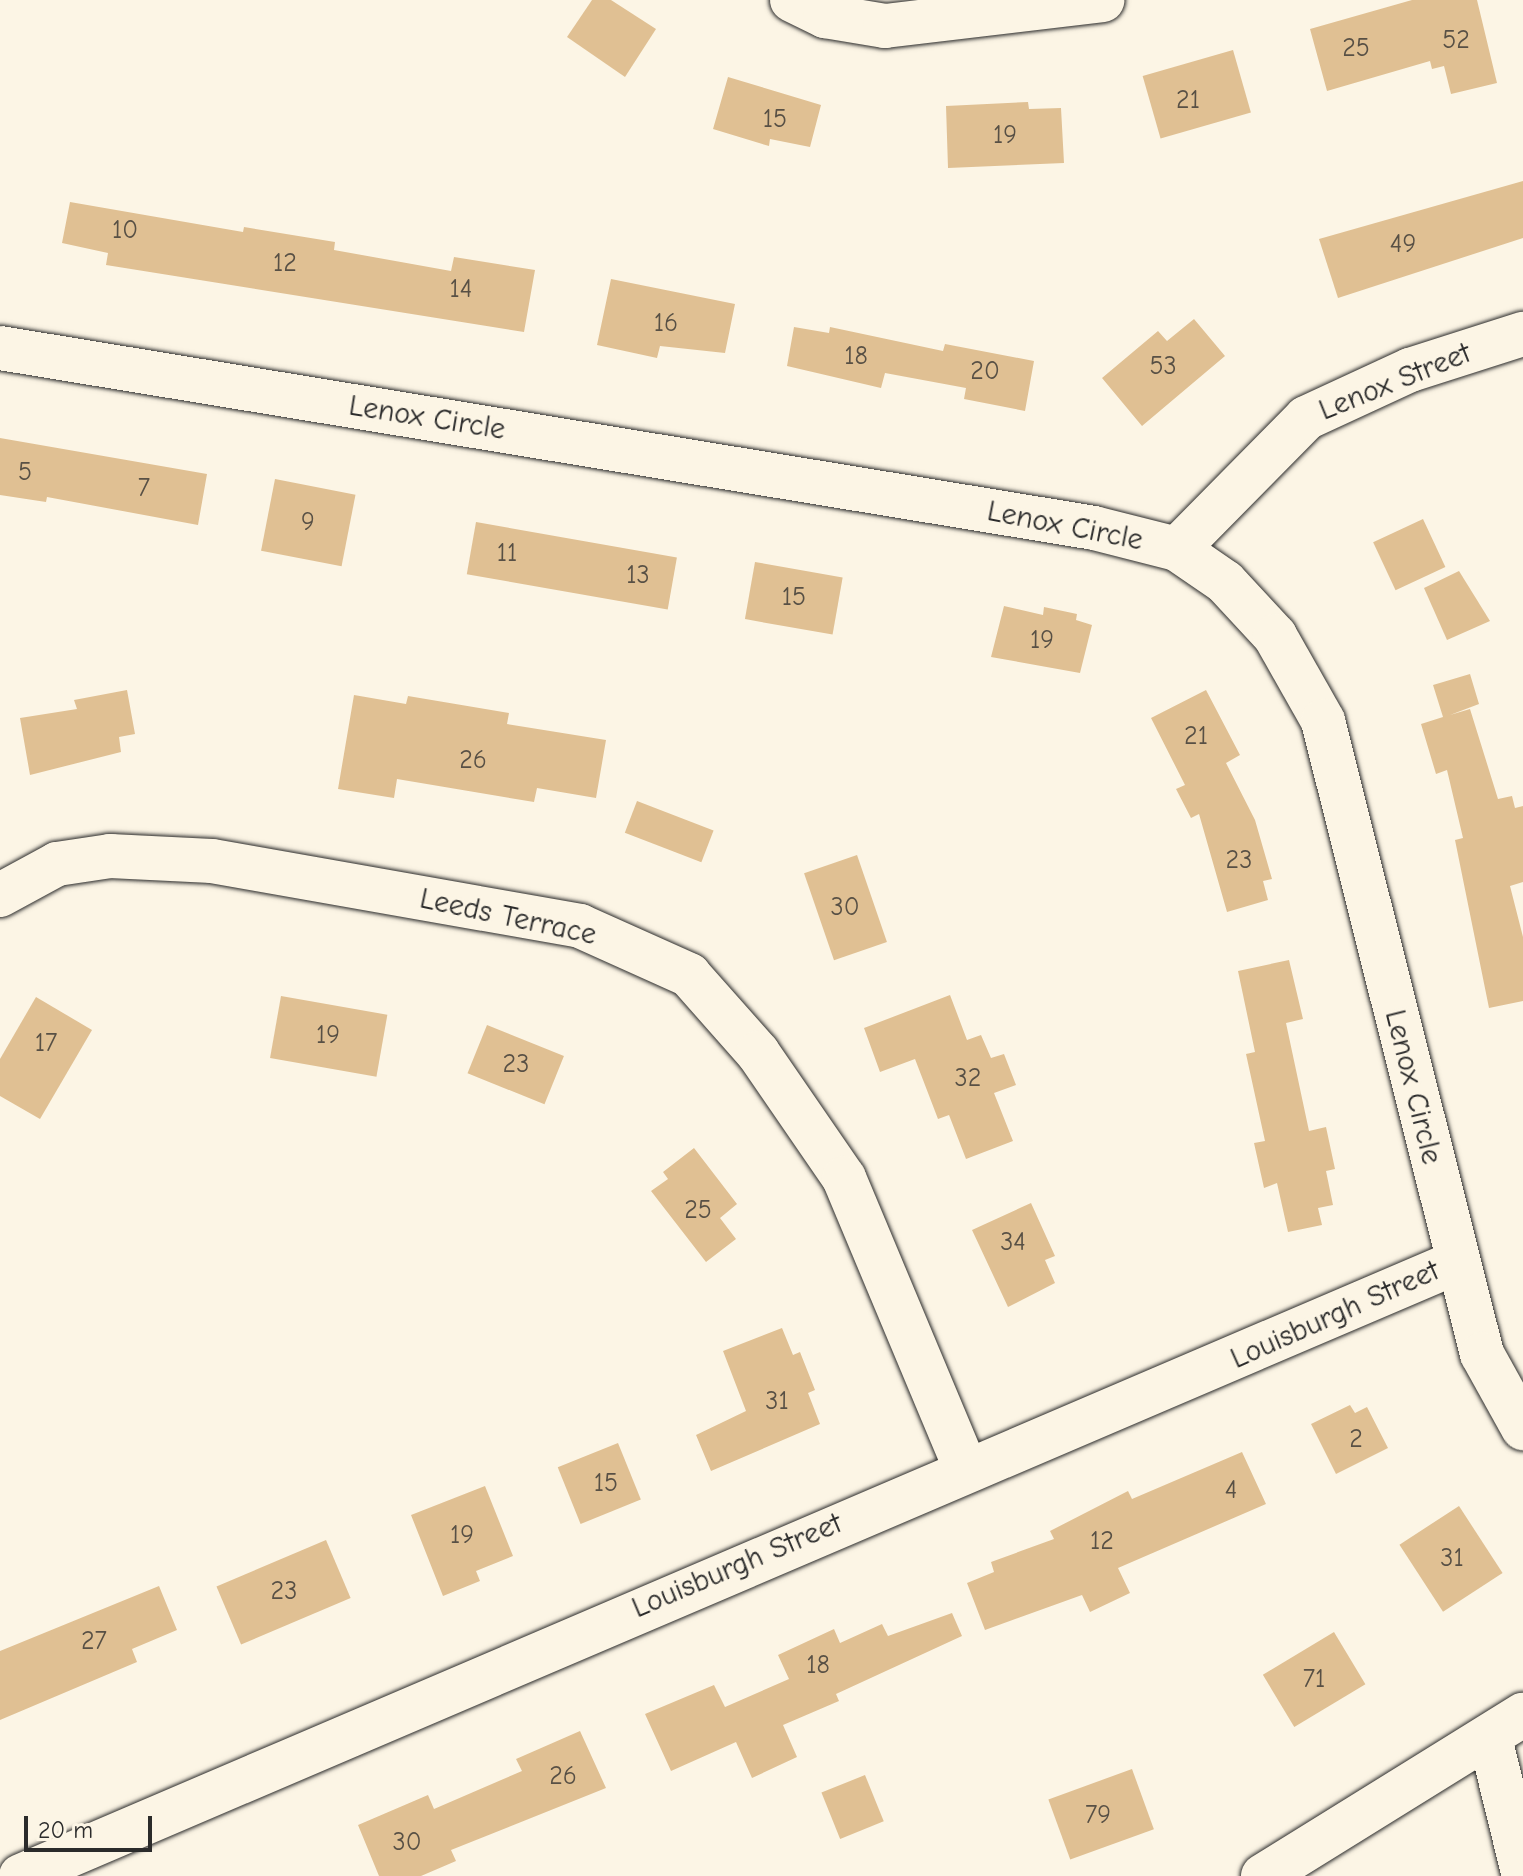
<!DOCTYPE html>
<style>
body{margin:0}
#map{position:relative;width:1523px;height:1876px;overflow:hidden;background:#fcf5e5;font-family:"Comic Neue",sans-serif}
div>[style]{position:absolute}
.building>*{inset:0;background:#e0c093;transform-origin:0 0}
.roads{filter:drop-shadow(0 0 2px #2b2b2b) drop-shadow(0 0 2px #2b2b2b)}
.minor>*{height:44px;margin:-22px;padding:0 22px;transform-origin:22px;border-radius:22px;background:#fcf5e5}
.secondary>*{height:44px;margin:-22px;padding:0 22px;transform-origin:22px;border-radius:22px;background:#fcf5e5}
span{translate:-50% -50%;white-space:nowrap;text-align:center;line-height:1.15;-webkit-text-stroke:6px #fcf5e5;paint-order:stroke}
.number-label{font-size:26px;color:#585045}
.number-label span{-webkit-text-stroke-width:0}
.street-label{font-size:30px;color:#2b2b2b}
.scale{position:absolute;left:24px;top:1816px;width:128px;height:36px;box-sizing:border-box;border:4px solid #2b2b2b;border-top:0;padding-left:10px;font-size:24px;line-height:28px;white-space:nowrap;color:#2b2b2b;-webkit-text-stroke:6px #fcf5e5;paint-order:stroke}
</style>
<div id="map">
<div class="building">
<div style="clip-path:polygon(592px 0,611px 0,656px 29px,625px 77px,567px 37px)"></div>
<div style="clip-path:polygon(1412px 0,1477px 0,1497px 83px,1451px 94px,1444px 66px,1432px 69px,1430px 61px,1327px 91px,1310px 29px)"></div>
<div style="left:1233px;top:50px;width:65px;height:94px;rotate:74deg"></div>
<div style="clip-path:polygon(728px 77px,821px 105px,810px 147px,770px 139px,769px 146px,713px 129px)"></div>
<div style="clip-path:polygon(1028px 102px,1029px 109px,1061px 108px,1064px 163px,948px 168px,946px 106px)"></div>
<div style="clip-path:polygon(1523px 181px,1523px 238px,1338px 298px,1319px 239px)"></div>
<div style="clip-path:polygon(70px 202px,243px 232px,244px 227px,335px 242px,334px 250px,451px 271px,454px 257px,535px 270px,524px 332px,106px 265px,108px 253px,62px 243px)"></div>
<div style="clip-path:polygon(611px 279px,735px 304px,725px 353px,660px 346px,657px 358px,597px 345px)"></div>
<div style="clip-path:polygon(1194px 319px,1225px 356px,1142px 426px,1102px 378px,1158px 331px,1167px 341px)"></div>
<div style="clip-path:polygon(794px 327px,829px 333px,830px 327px,943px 351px,945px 344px,1034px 361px,1025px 411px,964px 399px,966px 388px,885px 373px,881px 388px,787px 366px)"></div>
<div style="clip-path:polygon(0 438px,207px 474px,198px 525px,47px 497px,46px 502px,0 495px)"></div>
<div style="left:275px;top:479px;width:82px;height:73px;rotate:11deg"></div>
<div style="left:1423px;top:519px;width:53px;height:55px;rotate:65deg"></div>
<div style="left:476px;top:522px;width:204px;height:53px;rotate:10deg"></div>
<div style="left:755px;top:562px;width:89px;height:58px;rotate:10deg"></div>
<div style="clip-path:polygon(1459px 571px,1490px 621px,1447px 640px,1424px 588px)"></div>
<div style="clip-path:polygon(1004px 606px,1043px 615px,1044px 607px,1077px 614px,1076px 620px,1092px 625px,1080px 673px,991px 657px)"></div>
<div style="clip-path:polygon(1470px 674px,1479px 704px,1450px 715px,1470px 709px,1498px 799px,1512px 796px,1515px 808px,1523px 806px,1523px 882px,1510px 886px,1523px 937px,1523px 1001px,1489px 1008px,1455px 840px,1463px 838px,1447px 770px,1436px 774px,1421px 724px,1443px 717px,1433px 685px)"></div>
<div style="clip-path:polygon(127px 690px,135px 734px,119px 737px,121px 752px,30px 775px,20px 718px,77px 709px,74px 700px)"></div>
<div style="clip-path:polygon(1206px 690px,1240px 755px,1226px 763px,1255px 820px,1272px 879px,1263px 881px,1268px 900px,1227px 912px,1199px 814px,1191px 818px,1176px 789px,1185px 785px,1151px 718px)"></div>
<div style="clip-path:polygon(354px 695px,406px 704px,408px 696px,509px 713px,507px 724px,606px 740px,596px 798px,537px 788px,534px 802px,397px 779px,394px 798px,338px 789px)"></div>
<div style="left:637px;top:801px;width:82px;height:34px;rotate:21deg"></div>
<div style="left:857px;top:855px;width:92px;height:56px;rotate:71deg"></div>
<div style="clip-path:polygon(1289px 960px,1303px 1019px,1286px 1023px,1309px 1131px,1326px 1127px,1335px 1169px,1326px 1171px,1333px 1205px,1318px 1208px,1322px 1225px,1288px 1232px,1277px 1183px,1264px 1188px,1254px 1143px,1265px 1141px,1246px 1054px,1255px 1052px,1238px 971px)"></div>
<div style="clip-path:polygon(950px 995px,967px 1040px,981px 1035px,991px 1058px,1004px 1054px,1016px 1085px,994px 1093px,1013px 1141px,966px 1159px,949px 1115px,938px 1119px,915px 1059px,880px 1072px,864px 1028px)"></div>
<div style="left:281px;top:996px;width:108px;height:63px;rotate:10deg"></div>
<div style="clip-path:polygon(36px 997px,92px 1030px,40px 1119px,0 1096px,0 1059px)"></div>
<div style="left:487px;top:1025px;width:83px;height:52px;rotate:22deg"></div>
<div style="clip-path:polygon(694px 1148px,737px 1204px,720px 1218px,736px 1239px,706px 1262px,651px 1191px,668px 1179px,663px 1172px)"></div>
<div style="clip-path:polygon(1031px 1203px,1055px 1256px,1045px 1260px,1055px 1283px,1008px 1307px,972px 1230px)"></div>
<div style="clip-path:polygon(782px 1328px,793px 1355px,800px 1352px,815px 1390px,808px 1393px,820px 1424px,711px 1471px,696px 1435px,746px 1411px,723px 1351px)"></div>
<div style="clip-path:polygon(1350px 1405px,1355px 1413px,1367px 1407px,1388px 1448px,1336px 1474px,1311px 1424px)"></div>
<div style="left:618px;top:1443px;width:61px;height:65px;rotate:68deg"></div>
<div style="clip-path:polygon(1242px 1452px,1266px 1504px,1118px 1568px,1130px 1593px,1090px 1612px,1082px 1595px,985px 1630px,967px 1583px,994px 1572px,991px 1562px,1054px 1539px,1050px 1531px,1128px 1491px,1132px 1499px)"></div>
<div style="clip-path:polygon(485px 1486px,513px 1556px,476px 1571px,480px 1581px,443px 1596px,411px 1515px)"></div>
<div style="left:1459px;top:1506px;width:80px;height:71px;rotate:57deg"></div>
<div style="left:326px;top:1540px;width:63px;height:119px;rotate:67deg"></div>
<div style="clip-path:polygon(159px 1586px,177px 1630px,132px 1649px,137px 1662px,0 1720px,0 1651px)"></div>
<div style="clip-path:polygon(952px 1613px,962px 1636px,836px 1694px,839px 1701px,783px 1725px,797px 1757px,752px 1778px,736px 1742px,671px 1771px,645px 1714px,714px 1685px,725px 1707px,789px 1679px,778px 1655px,834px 1629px,840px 1643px,882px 1624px,888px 1636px)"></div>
<div style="left:1334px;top:1632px;width:61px;height:83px;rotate:59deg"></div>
<div style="clip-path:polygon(580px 1731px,606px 1788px,451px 1850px,456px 1861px,421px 1876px,379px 1876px,358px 1825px,428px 1795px,434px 1809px,522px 1771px,516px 1759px)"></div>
<div style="left:1132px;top:1769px;width:64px;height:89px;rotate:70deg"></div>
<div style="left:865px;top:1775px;width:50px;height:47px;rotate:68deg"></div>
</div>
<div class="roads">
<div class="minor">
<div style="left:792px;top:0;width:37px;rotate:26deg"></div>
<div style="left:825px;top:16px;width:61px;rotate:9.5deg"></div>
<div style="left:885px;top:26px;width:219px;rotate:-6.8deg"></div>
<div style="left:0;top:348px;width:1109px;rotate:9.34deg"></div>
<div style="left:1094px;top:528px;width:86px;rotate:14.2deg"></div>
<div style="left:1177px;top:549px;width:58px;rotate:34.5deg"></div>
<div style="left:1225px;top:582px;width:74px;rotate:47.2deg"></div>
<div style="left:1275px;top:636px;width:98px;rotate:60.5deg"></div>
<div style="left:1323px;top:721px;width:653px;rotate:75.9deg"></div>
<div style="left:1482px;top:1354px;width:85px;rotate:61deg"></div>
<div style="left:1177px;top:549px;width:184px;rotate:-45.4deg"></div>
<div style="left:1306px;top:418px;width:115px;rotate:-24.8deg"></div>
<div style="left:1410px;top:370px;width:119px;rotate:-17.7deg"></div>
<div style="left:0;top:895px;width:65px;rotate:-28.5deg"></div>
<div style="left:57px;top:864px;width:54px;rotate:-8.6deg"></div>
<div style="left:110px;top:856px;width:102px;rotate:2.8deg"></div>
<div style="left:212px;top:861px;width:374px;rotate:10deg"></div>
<div style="left:580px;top:926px;width:120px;rotate:24.2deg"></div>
<div style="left:689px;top:975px;width:104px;rotate:48.5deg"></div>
<div style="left:758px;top:1053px;width:152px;rotate:55.5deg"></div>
<div style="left:844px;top:1178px;width:316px;rotate:67.3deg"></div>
<div style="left:1490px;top:1738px;width:138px;rotate:76.2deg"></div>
<div style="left:21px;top:1876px;width:1562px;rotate:-23.15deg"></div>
</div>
<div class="secondary">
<div style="left:1263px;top:1876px;width:306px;rotate:-31.8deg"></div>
</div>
</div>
<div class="number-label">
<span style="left:1456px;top:41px">52</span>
<span style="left:1356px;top:49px">25</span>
<span style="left:1188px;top:101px">21</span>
<span style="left:775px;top:120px">15</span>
<span style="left:1005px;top:136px">19</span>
<span style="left:125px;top:231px">10</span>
<span style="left:1403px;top:245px">49</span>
<span style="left:285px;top:264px">12</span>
<span style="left:461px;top:290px">14</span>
<span style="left:666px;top:324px">16</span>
<span style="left:856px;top:357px">18</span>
<span style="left:1163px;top:367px">53</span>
<span style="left:985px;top:372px">20</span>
<span style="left:25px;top:473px">5</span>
<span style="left:144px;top:489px">7</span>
<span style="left:308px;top:523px">9</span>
<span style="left:507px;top:554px">11</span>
<span style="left:638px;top:576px">13</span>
<span style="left:794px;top:598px">15</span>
<span style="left:1042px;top:641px">19</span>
<span style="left:1196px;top:737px">21</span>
<span style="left:473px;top:761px">26</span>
<span style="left:1239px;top:861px">23</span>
<span style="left:845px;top:908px">30</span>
<span style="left:328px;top:1036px">19</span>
<span style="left:46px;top:1044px">17</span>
<span style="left:516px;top:1065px">23</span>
<span style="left:968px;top:1079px">32</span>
<span style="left:698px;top:1211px">25</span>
<span style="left:1013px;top:1243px">34</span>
<span style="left:777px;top:1402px">31</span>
<span style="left:1356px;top:1440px">2</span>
<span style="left:606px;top:1484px">15</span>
<span style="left:1231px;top:1491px">4</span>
<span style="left:462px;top:1536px">19</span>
<span style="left:1102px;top:1542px">12</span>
<span style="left:1452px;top:1559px">31</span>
<span style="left:284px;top:1592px">23</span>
<span style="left:94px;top:1642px">27</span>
<span style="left:818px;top:1666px">18</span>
<span style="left:1314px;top:1680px">71</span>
<span style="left:563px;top:1777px">26</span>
<span style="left:1098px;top:1816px">79</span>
<span style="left:407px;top:1843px">30</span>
</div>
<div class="street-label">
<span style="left:1395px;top:382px;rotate:-22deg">Lenox Street</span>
<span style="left:427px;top:418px;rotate:9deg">Lenox Circle</span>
<span style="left:1065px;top:526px;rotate:11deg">Lenox Circle</span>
<span style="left:508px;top:917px;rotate:12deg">Leeds Terrace</span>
<span style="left:1413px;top:1087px;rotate:76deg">Lenox Circle</span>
<span style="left:1335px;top:1315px;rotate:-24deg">Louisburgh Street</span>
<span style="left:737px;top:1566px;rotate:-23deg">Louisburgh Street</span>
</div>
<div class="scale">20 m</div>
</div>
